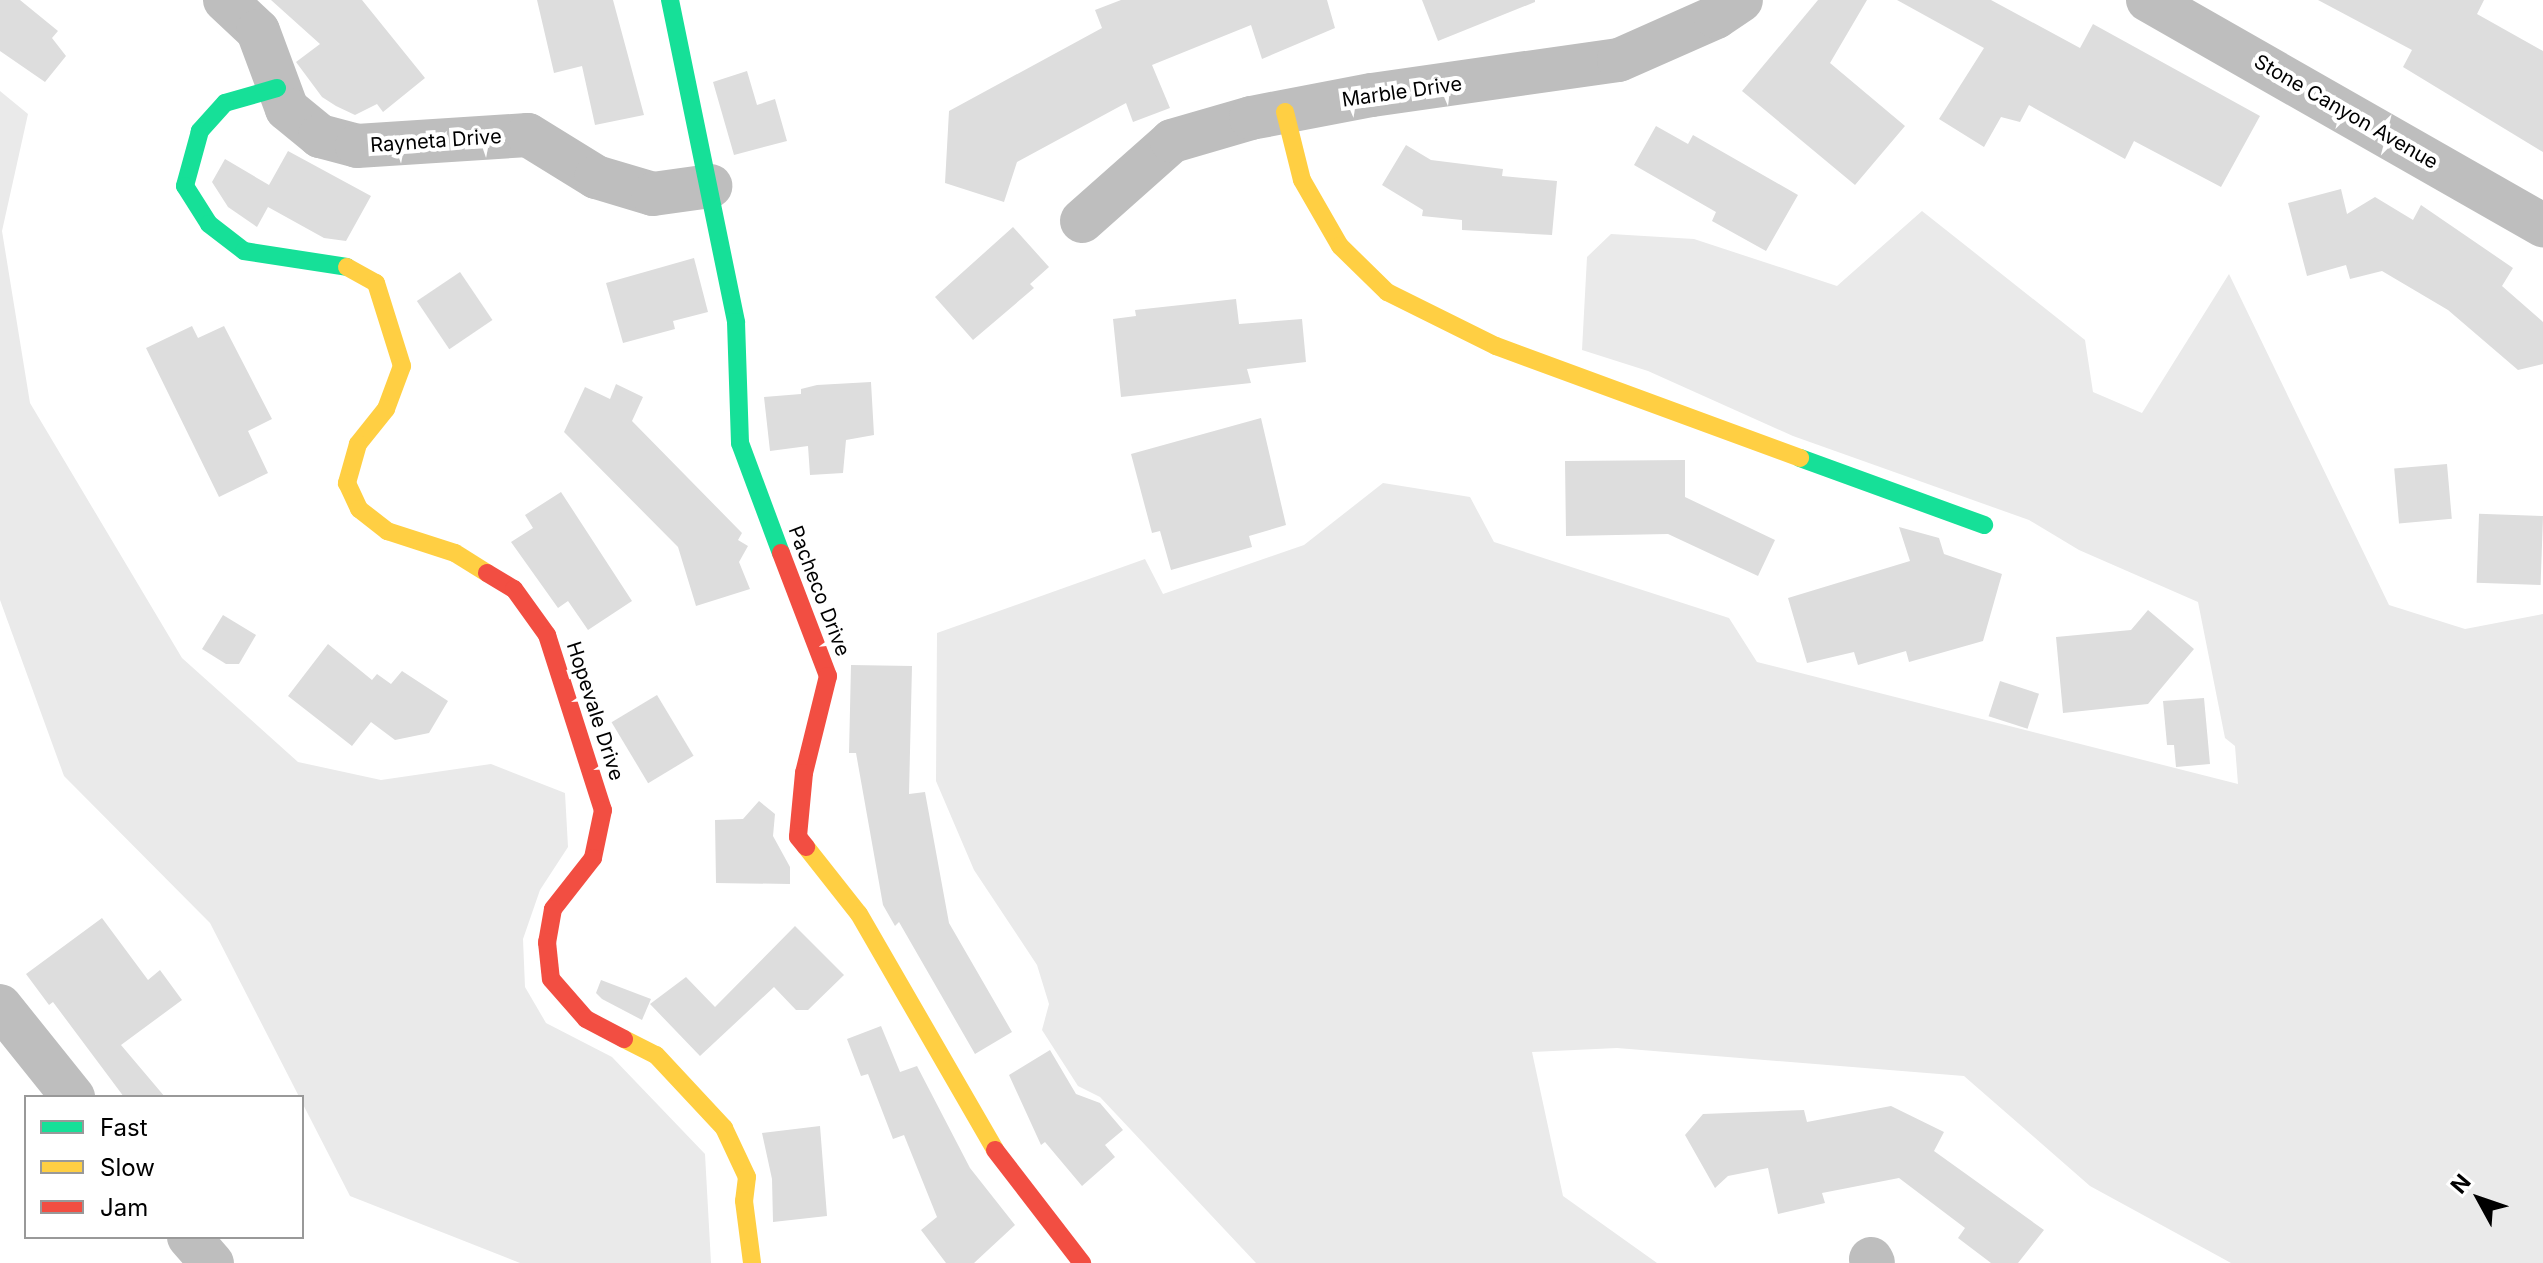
<!DOCTYPE html>
<style>
body{margin:0}
#map{position:relative;width:2543px;height:1263px;overflow:hidden;background:#fff;font-family:Inter,sans-serif}
div>[style]{position:absolute}
.green>*{inset:0;background:#eaeaea}
.building>*{inset:0;background:#ddd;transform-origin:0 0}
.street>*{height:44px;margin:-22px;padding:0 22px;transform-origin:22px;border-radius:22px;background:#bebebe}
.fast>*{height:18px;margin:-9px;padding:0 9px;transform-origin:9px;border-radius:9px;background:#16e098}
.slow>*{height:18px;margin:-9px;padding:0 9px;transform-origin:9px;border-radius:9px;background:#ffcf43}
.jam>*{height:18px;margin:-9px;padding:0 9px;transform-origin:9px;border-radius:9px;background:#f24e42}
span{translate:-50% -50%;white-space:nowrap;text-align:center;line-height:1.15;-webkit-text-stroke:8px #fff;paint-order:stroke}
.street-label{font-size:20px;color:#000}
.legend{position:absolute;left:24px;top:1095px;width:280px;height:144px;box-sizing:border-box;background:#fff;border:2px solid #999;margin:0;padding:10px 14px;list-style:none;font-size:24px;color:#000}
.legend li{display:flex;align-items:center;gap:16px;height:40px}
.legend b{width:40px;border:2px solid #999}
.north{position:absolute;left:2439px;top:1159px;width:80px;height:80px;-webkit-text-stroke:6px #fff;paint-order:stroke;rotate:310deg;font-size:22px;font-weight:700;line-height:32px;text-align:center;color:#000}
.north::after{content:'';display:block;margin:auto;width:28px;height:36px;background:#000;clip-path:polygon(50% 0,100% 100%,50% 72%,0 100%)}
</style>
<div id="map">
<div class="green">
<div style="clip-path:polygon(0 91px,28px 114px,2px 231px,30px 403px,182px 658px,298px 762px,381px 780px,491px 764px,565px 793px,568px 847px,540px 890px,523px 939px,525px 987px,546px 1023px,612px 1057px,705px 1154px,711px 1263px,520px 1263px,350px 1196px,210px 923px,64px 776px,0 600px)"></div>
<div style="clip-path:polygon(1922px 211px,2085px 340px,2093px 392px,2142px 413px,2229px 274px,2389px 605px,2465px 629px,2543px 614px,2543px 1263px,2231px 1263px,2090px 1186px,1964px 1076px,1617px 1048px,1532px 1052px,1563px 1196px,1657px 1263px,1256px 1263px,1100px 1097px,1078px 1086px,1042px 1030px,1049px 1004px,1037px 965px,974px 870px,936px 781px,937px 633px,1145px 559px,1163px 594px,1304px 545px,1383px 483px,1470px 497px,1494px 542px,1729px 618px,1757px 662px,2238px 784px,2235px 746px,2225px 738px,2198px 602px,2079px 550px,2029px 520px,1793px 436px,1648px 371px,1582px 350px,1587px 257px,1611px 234px,1694px 239px,1837px 286px)"></div>
</div>
<div class="building">
<div style="clip-path:polygon(0 0,20px 0,58px 31px,52px 38px,66px 56px,45px 82px,0 51px)"></div>
<div style="clip-path:polygon(271px 0,362px 0,425px 78px,383px 112px,377px 104px,355px 115px,336px 106px,322px 97px,296px 62px,320px 44px)"></div>
<div style="clip-path:polygon(537px 0,613px 0,644px 115px,595px 125px,582px 66px,554px 73px)"></div>
<div style="clip-path:polygon(1121px 0,1327px 0,1335px 28px,1262px 59px,1251px 25px,1152px 65px,1170px 108px,1133px 122px,1126px 103px,1017px 162px,1004px 202px,945px 183px,949px 111px,1102px 28px,1095px 10px)"></div>
<div style="clip-path:polygon(1422px 0,1535px 0,1535px 2px,1438px 41px)"></div>
<div style="clip-path:polygon(1818px 0,1867px 0,1830px 63px,1905px 126px,1855px 185px,1742px 91px)"></div>
<div style="clip-path:polygon(1897px 0,1991px 0,2080px 48px,2093px 24px,2260px 116px,2221px 187px,2134px 141px,2125px 159px,2029px 105px,2020px 122px,2001px 117px,1984px 147px,1939px 119px,1984px 48px)"></div>
<div style="clip-path:polygon(2318px 0,2484px 0,2477px 14px,2543px 51px,2543px 152px,2403px 67px,2412px 50px)"></div>
<div style="clip-path:polygon(747px 71px,757px 105px,775px 99px,787px 141px,734px 155px,713px 82px)"></div>
<div style="clip-path:polygon(1656px 126px,1688px 144px,1693px 135px,1798px 195px,1766px 251px,1712px 221px,1716px 212px,1634px 165px)"></div>
<div style="clip-path:polygon(1406px 145px,1431px 160px,1503px 169px,1502px 176px,1557px 181px,1552px 235px,1462px 230px,1462px 220px,1422px 216px,1423px 210px,1382px 185px)"></div>
<div style="clip-path:polygon(288px 151px,371px 196px,346px 241px,324px 238px,268px 207px,257px 227px,228px 207px,212px 182px,225px 159px,269px 185px)"></div>
<div style="clip-path:polygon(2341px 189px,2347px 214px,2375px 197px,2413px 220px,2421px 205px,2513px 268px,2502px 286px,2543px 322px,2543px 364px,2518px 370px,2448px 310px,2382px 271px,2350px 279px,2346px 265px,2307px 276px,2288px 203px)"></div>
<div style="clip-path:polygon(1013px 227px,1049px 267px,1030px 284px,1034px 288px,973px 340px,935px 297px)"></div>
<div style="clip-path:polygon(694px 258px,708px 312px,673px 321px,675px 329px,623px 343px,606px 283px)"></div>
<div style="left:460px;top:272px;width:58px;height:52px;rotate:56deg"></div>
<div style="clip-path:polygon(1236px 299px,1239px 324px,1302px 319px,1306px 362px,1247px 369px,1251px 383px,1121px 397px,1113px 319px,1136px 316px,1135px 310px)"></div>
<div style="clip-path:polygon(192px 326px,198px 338px,224px 326px,272px 419px,248px 431px,268px 473px,219px 497px,146px 348px)"></div>
<div style="clip-path:polygon(871px 382px,874px 435px,846px 440px,843px 473px,810px 475px,808px 446px,770px 451px,764px 397px,801px 394px,801px 389px,817px 385px)"></div>
<div style="clip-path:polygon(616px 384px,643px 397px,632px 421px,742px 533px,738px 540px,748px 546px,739px 562px,750px 589px,696px 606px,678px 547px,564px 432px,585px 387px,610px 399px)"></div>
<div style="clip-path:polygon(1261px 418px,1286px 525px,1249px 536px,1252px 547px,1171px 570px,1160px 531px,1152px 533px,1131px 454px)"></div>
<div style="clip-path:polygon(1685px 460px,1685px 497px,1775px 540px,1758px 576px,1668px 534px,1566px 536px,1565px 461px)"></div>
<div style="left:2447px;top:464px;width:55px;height:53px;rotate:85deg"></div>
<div style="clip-path:polygon(561px 492px,632px 601px,588px 630px,568px 601px,558px 608px,511px 542px,533px 528px,525px 515px)"></div>
<div style="left:2543px;top:516px;width:69px;height:64px;rotate:92deg"></div>
<div style="clip-path:polygon(1899px 527px,1939px 538px,1944px 554px,2002px 574px,1983px 641px,1909px 662px,1906px 651px,1858px 665px,1854px 652px,1807px 663px,1788px 598px,1910px 561px)"></div>
<div style="clip-path:polygon(2148px 610px,2194px 649px,2148px 704px,2063px 713px,2056px 637px,2131px 630px)"></div>
<div style="clip-path:polygon(223px 615px,256px 635px,239px 664px,226px 664px,202px 649px)"></div>
<div style="clip-path:polygon(328px 644px,372px 680px,377px 674px,391px 684px,402px 671px,448px 701px,429px 733px,395px 740px,371px 722px,352px 746px,288px 696px)"></div>
<div style="clip-path:polygon(851px 665px,912px 666px,909px 794px,925px 792px,949px 923px,1012px 1032px,975px 1054px,899px 922px,895px 926px,883px 905px,856px 753px,849px 753px)"></div>
<div style="left:2000px;top:681px;width:41px;height:37px;rotate:18deg"></div>
<div style="left:657px;top:695px;width:71px;height:53px;rotate:59deg"></div>
<div style="clip-path:polygon(2204px 698px,2210px 764px,2176px 767px,2174px 745px,2167px 745px,2163px 701px)"></div>
<div style="clip-path:polygon(759px 801px,775px 814px,773px 836px,790px 867px,790px 884px,716px 883px,715px 820px,743px 819px)"></div>
<div style="clip-path:polygon(102px 918px,148px 980px,160px 970px,182px 1000px,121px 1045px,165px 1097px,124px 1097px,53px 1002px,49px 1005px,26px 974px)"></div>
<div style="clip-path:polygon(795px 926px,844px 975px,808px 1010px,796px 1010px,774px 987px,700px 1056px,650px 1004px,686px 977px,715px 1007px)"></div>
<div style="clip-path:polygon(601px 980px,651px 999px,642px 1020px,602px 999px,596px 993px)"></div>
<div style="clip-path:polygon(881px 1026px,900px 1072px,917px 1066px,970px 1168px,1015px 1225px,974px 1263px,946px 1263px,921px 1230px,937px 1217px,904px 1135px,893px 1139px,868px 1074px,861px 1076px,847px 1039px)"></div>
<div style="clip-path:polygon(1050px 1050px,1076px 1094px,1100px 1103px,1123px 1130px,1105px 1145px,1115px 1157px,1082px 1186px,1045px 1142px,1041px 1145px,1009px 1075px)"></div>
<div style="clip-path:polygon(1891px 1106px,1944px 1132px,1934px 1151px,2044px 1230px,2018px 1263px,1991px 1263px,1958px 1238px,1965px 1228px,1899px 1178px,1822px 1193px,1825px 1203px,1778px 1214px,1768px 1168px,1728px 1176px,1715px 1188px,1685px 1135px,1703px 1114px,1804px 1110px,1807px 1122px)"></div>
<div style="clip-path:polygon(820px 1126px,827px 1216px,773px 1222px,772px 1179px,762px 1133px)"></div>
</div>
<div class="street">
<div style="left:225px;top:0;width:45px;rotate:43.2deg"></div>
<div style="left:258px;top:31px;width:83px;rotate:69.6deg"></div>
<div style="left:287px;top:109px;width:43px;rotate:39.3deg"></div>
<div style="left:320px;top:136px;width:38px;rotate:15deg"></div>
<div style="left:357px;top:146px;width:171px;rotate:-3.7deg"></div>
<div style="left:528px;top:135px;width:80px;rotate:31.7deg"></div>
<div style="left:596px;top:177px;width:59px;rotate:16.6deg"></div>
<div style="left:653px;top:194px;width:58px;rotate:-8deg"></div>
<div style="left:2148px;top:0;width:455px;rotate:29.7deg"></div>
<div style="left:1082px;top:221px;width:120px;rotate:-41.6deg"></div>
<div style="left:1172px;top:141px;width:82px;rotate:-16.2deg"></div>
<div style="left:1251px;top:118px;width:123px;rotate:-10.8deg"></div>
<div style="left:1372px;top:95px;width:249px;rotate:-8.1deg"></div>
<div style="left:1619px;top:60px;width:106px;rotate:-23.9deg"></div>
<div style="left:1716px;top:17px;width:30px;rotate:-34deg"></div>
<div style="left:0;top:1006px;width:117px;rotate:51.3deg"></div>
<div style="left:189px;top:1237px;width:35px;rotate:49deg"></div>
<div style="left:1871px;top:1259px;width:4px;rotate:63deg"></div>
</div>
<div class="fast">
<div style="left:670px;top:0;width:329px;rotate:78.4deg"></div>
<div style="left:736px;top:322px;width:121px;rotate:88.1deg"></div>
<div style="left:740px;top:443px;width:117px;rotate:69.6deg"></div>
<div style="left:277px;top:88px;width:54px;rotate:163.9deg"></div>
<div style="left:225px;top:103px;width:38px;rotate:132deg"></div>
<div style="left:200px;top:131px;width:57px;rotate:105.3deg"></div>
<div style="left:185px;top:186px;width:45px;rotate:57.7deg"></div>
<div style="left:209px;top:224px;width:44px;rotate:37.6deg"></div>
<div style="left:244px;top:251px;width:104px;rotate:8.8deg"></div>
<div style="left:1800px;top:458px;width:196px;rotate:20deg"></div>
</div>
<div class="slow">
<div style="left:1285px;top:112px;width:70px;rotate:76deg"></div>
<div style="left:1302px;top:180px;width:76px;rotate:60.1deg"></div>
<div style="left:1340px;top:246px;width:66px;rotate:44.4deg"></div>
<div style="left:1387px;top:292px;width:122px;rotate:26.4deg"></div>
<div style="left:1496px;top:346px;width:324px;rotate:20.2deg"></div>
<div style="left:347px;top:267px;width:33px;rotate:29deg"></div>
<div style="left:376px;top:283px;width:87px;rotate:72.6deg"></div>
<div style="left:402px;top:366px;width:46px;rotate:110.4deg"></div>
<div style="left:386px;top:409px;width:45px;rotate:128.7deg"></div>
<div style="left:358px;top:444px;width:41px;rotate:105.8deg"></div>
<div style="left:347px;top:483px;width:29px;rotate:65deg"></div>
<div style="left:359px;top:509px;width:36px;rotate:38deg"></div>
<div style="left:387px;top:531px;width:71px;rotate:17.9deg"></div>
<div style="left:455px;top:553px;width:38px;rotate:32deg"></div>
<div style="left:806px;top:847px;width:85px;rotate:51.7deg"></div>
<div style="left:859px;top:914px;width:272px;rotate:60deg"></div>
<div style="left:624px;top:1039px;width:36px;rotate:27deg"></div>
<div style="left:656px;top:1055px;width:100px;rotate:47deg"></div>
<div style="left:724px;top:1128px;width:54px;rotate:64.9deg"></div>
<div style="left:747px;top:1177px;width:24px;rotate:97deg"></div>
<div style="left:744px;top:1201px;width:63px;rotate:82.6deg"></div>
</div>
<div class="jam">
<div style="left:781px;top:553px;width:132px;rotate:69.1deg"></div>
<div style="left:828px;top:676px;width:100px;rotate:103.9deg"></div>
<div style="left:804px;top:773px;width:64px;rotate:95.4deg"></div>
<div style="left:798px;top:837px;width:13px;rotate:51deg"></div>
<div style="left:487px;top:573px;width:31px;rotate:31deg"></div>
<div style="left:514px;top:589px;width:57px;rotate:54.3deg"></div>
<div style="left:547px;top:635px;width:184px;rotate:72.3deg"></div>
<div style="left:603px;top:810px;width:49px;rotate:101.8deg"></div>
<div style="left:593px;top:858px;width:65px;rotate:128.1deg"></div>
<div style="left:553px;top:909px;width:34px;rotate:100deg"></div>
<div style="left:547px;top:942px;width:37px;rotate:84deg"></div>
<div style="left:551px;top:979px;width:53px;rotate:48.8deg"></div>
<div style="left:586px;top:1019px;width:43px;rotate:27.8deg"></div>
<div style="left:995px;top:1150px;width:143px;rotate:52.4deg"></div>
</div>
<div class="street-label">
<span style="left:1402px;top:92px;rotate:-8deg">Marble Drive</span>
<span style="left:2346px;top:112px;rotate:30deg">Stone Canyon Avenue</span>
<span style="left:436px;top:141px;rotate:-4deg">Rayneta Drive</span>
<span style="left:819px;top:591px;rotate:69deg">Pacheco Drive</span>
<span style="left:595px;top:711px;rotate:72deg">Hopevale Drive</span>
</div>
<ul class="legend">
<li><b style="height:10px;background:#16e098"></b>Fast</li>
<li><b style="height:10px;background:#ffcf43"></b>Slow</li>
<li><b style="height:10px;background:#f24e42"></b>Jam</li>
</ul>
<div class="north">N</div>
</div>
